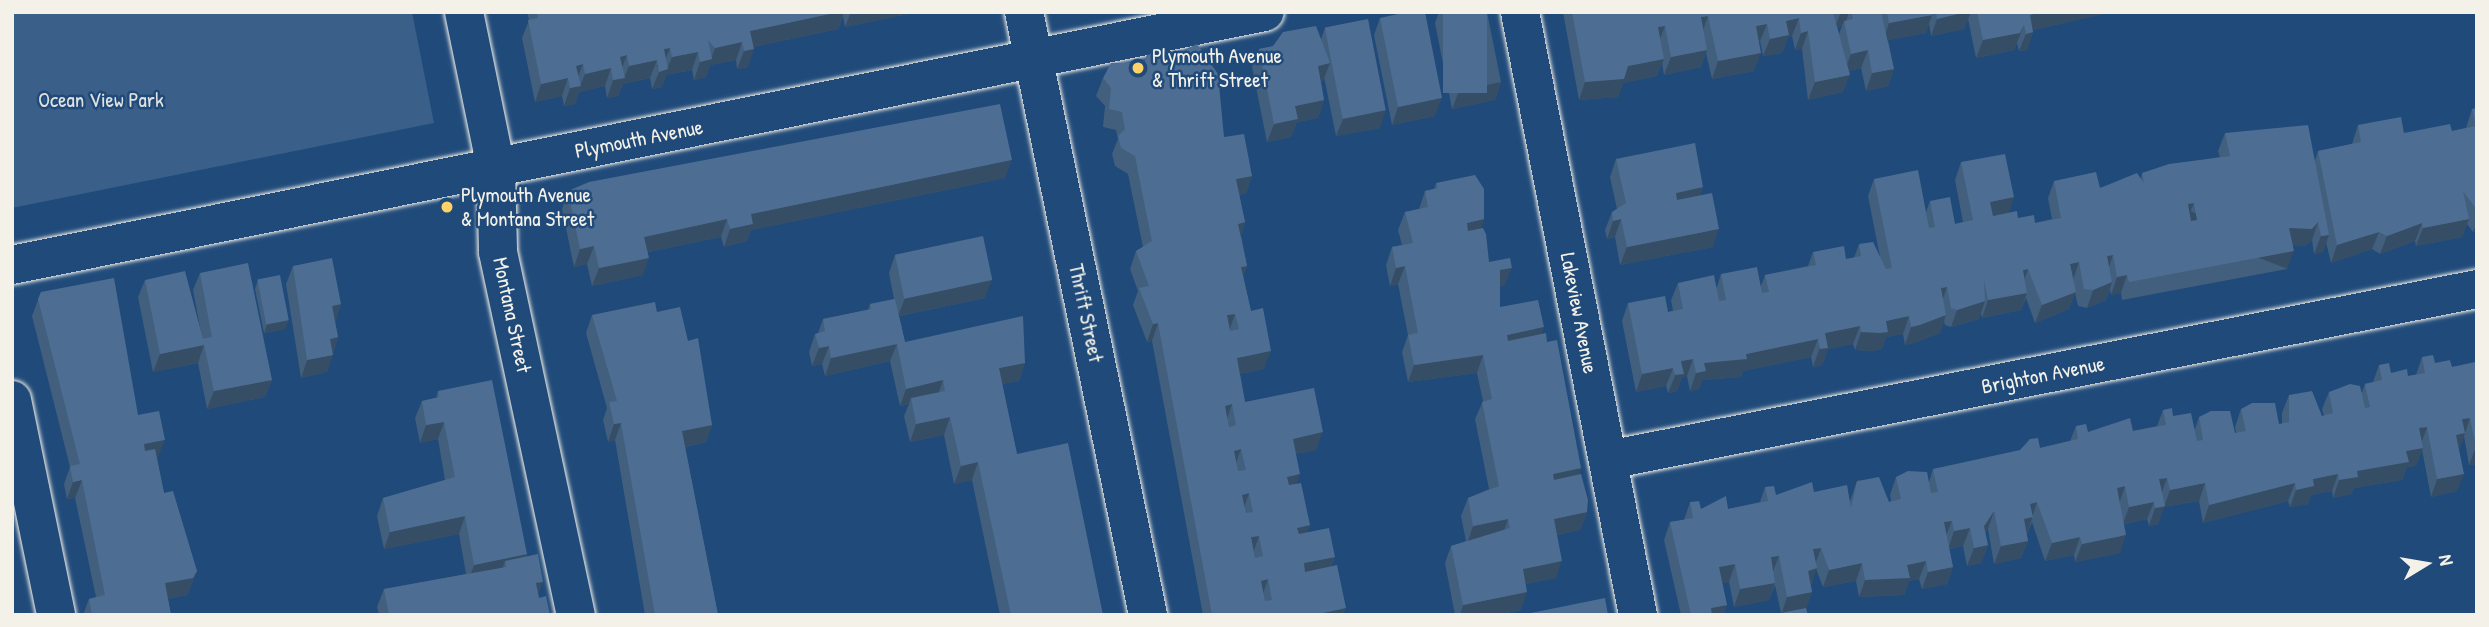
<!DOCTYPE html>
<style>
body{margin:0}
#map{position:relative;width:2489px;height:627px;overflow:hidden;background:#1f4a7a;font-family:"Patrick Hand",sans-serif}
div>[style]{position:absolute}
.green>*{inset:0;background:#3a5f88}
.roads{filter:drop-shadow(0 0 2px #f4f1e8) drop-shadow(0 0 2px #f4f1e8)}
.minor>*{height:38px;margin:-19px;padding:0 19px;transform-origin:19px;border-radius:19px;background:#1f4a7a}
.tertiary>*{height:38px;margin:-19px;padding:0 19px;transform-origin:19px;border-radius:19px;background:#1f4a7a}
.wall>*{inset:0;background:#425f7e}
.shaded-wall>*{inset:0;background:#364d66;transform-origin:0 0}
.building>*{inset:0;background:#4d6e92;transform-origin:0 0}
.dots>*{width:19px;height:19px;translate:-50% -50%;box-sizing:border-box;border:4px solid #1f4a7a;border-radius:50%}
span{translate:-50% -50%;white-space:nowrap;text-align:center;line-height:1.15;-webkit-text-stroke:5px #1f4a7a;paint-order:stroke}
.poi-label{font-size:21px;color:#f4f1e8}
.left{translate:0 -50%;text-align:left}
.park-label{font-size:21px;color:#e1e2de}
.street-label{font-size:21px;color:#f4f1e8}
.frame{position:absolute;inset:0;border:14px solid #f4f1e8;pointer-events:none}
.north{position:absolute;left:2391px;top:529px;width:70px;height:70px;-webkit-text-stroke:5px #1f4a7a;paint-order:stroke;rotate:79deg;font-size:19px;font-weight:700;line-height:28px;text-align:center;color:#f4f1e8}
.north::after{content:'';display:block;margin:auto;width:24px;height:32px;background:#f4f1e8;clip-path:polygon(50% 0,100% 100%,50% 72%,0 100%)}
</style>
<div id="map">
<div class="green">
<div style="clip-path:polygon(12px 12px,412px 12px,434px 123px,12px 208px)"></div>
</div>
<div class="roads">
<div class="minor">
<div style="left:464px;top:12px;width:159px;rotate:78.4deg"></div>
<div style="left:496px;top:168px;width:84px;rotate:88.6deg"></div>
<div style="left:498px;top:252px;width:371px;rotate:77.9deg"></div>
<div style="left:1024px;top:12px;width:616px;rotate:78.38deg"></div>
<div style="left:1520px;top:12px;width:614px;rotate:78.93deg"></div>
<div style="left:12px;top:400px;width:219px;rotate:78.4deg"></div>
<div style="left:1608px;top:460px;width:886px;rotate:-11.13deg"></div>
</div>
<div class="tertiary">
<div style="left:12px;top:265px;width:1278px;rotate:-11.42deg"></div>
</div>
</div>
<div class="wall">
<div style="clip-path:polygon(527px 12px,918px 12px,845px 27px,843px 16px,838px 29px,753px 47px,748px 67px,737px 69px,736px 60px,710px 65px,706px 77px,694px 80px,692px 70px,666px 75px,662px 87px,652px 89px,650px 78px,623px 84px,618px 96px,607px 98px,605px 86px,579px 92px,575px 104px,564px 106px,562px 96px,535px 102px,522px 38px,529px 20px)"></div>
<div style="clip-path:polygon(1439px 12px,1487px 12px,1501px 82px,1495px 100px,1452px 109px,1435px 23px)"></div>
<div style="clip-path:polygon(evenodd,1563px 12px,2103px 12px,2103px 14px,2033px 30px,2033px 32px,2027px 50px,2019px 51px,2017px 43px,2014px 50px,1976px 58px,1968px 19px,1964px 29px,1931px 36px,1929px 24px,1926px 33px,1888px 40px,1894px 69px,1888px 86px,1866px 91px,1861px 68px,1849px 71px,1843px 92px,1808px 100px,1802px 49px,1795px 50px,1792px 36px,1788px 37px,1782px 53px,1763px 56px,1760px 41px,1759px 42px,1754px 71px,1712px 79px,1706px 53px,1701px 67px,1664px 75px,1662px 63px,1657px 76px,1623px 83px,1618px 97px,1579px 100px,1563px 12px,1842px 26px,1839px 34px,1837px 27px,1842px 26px)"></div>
<div style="clip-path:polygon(1380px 18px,1435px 116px,1392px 125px,1374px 35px)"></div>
<div style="clip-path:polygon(1325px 28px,1380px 128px,1336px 136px,1324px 77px,1323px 81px,1321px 82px,1324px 100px,1318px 118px,1297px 122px,1291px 137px,1267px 142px,1252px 67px,1259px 49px,1321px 39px)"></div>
<div style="clip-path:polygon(1147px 55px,1224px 137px,1252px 176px,1246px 193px,1239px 195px,1245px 222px,1241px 235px,1247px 266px,1243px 276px,1264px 369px,1240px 374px,1245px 402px,1316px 450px,1296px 454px,1296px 484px,1310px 525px,1307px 532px,1335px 557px,1331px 567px,1343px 615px,1203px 615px,1152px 341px,1147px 342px,1133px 305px,1138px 291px,1130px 269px,1136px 251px,1143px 247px,1128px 174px,1115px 166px,1112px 154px,1118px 139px,1116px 130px,1103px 127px,1105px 106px,1096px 96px,1103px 78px,1144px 63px)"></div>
<div style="clip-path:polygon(2477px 108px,2477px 231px,2473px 232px,2467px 224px,2462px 237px,2416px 246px,2415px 241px,2380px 254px,2372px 249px,2331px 263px,2326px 242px,2323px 252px,2314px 254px,2312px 240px,2305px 246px,2293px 246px,2287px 269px,2122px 300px,2121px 293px,2111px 295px,2110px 289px,2106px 300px,2087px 308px,2078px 306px,2075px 293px,2069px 309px,2035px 323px,2026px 298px,2021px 310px,1982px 318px,1981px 313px,1979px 319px,1951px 327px,1945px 325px,1944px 321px,1940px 333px,1914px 343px,1905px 345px,1903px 334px,1886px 337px,1882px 349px,1873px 351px,1855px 350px,1853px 344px,1828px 349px,1822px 365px,1813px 367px,1811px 357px,1743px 371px,1741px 377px,1702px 380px,1699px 389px,1690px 391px,1687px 376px,1682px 377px,1677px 391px,1668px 393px,1666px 386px,1636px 392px,1622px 321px,1628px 303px,1668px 312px,1673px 311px,1671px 300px,1678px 283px,1717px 287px,1721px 274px,1761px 286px,1765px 275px,1808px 266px,1813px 252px,1846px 259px,1854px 258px,1859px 244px,1880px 257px,1868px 196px,1874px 179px,1926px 212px,1930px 201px,1955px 224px,1963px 222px,1955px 180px,1961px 162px,2014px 197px,2008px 213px,2018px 218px,2035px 223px,2052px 219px,2048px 198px,2054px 181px,2100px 188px,2141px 178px,2142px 173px,2220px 157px,2218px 151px,2225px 133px,2315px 160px,2318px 151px,2352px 144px,2358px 125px,2404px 133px,2452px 131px,2466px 128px,2472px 109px)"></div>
<div style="clip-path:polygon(1616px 159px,1703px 187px,1700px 195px,1713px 247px,1620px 265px,1615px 237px,1607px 239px,1605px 230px,1612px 212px,1617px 209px,1610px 177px)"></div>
<div style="clip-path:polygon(1005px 178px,751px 230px,747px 241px,724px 247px,721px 237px,648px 252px,643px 275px,592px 286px,587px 264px,574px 267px,562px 209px,568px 191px)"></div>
<div style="clip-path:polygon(1436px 183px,1484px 219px,1481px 228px,1489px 262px,1505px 285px,1500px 286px,1500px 307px,1542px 334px,1581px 468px,1579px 474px,1587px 512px,1580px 530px,1557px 535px,1556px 578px,1526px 584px,1521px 610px,1497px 615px,1455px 615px,1445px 563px,1451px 546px,1466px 541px,1461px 516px,1468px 498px,1489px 489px,1475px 419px,1483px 401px,1477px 373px,1408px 382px,1402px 352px,1408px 335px,1398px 284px,1390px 286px,1386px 265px,1392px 247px,1402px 245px,1398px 230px,1405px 212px,1419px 209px,1425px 191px,1434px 189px)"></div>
<div style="clip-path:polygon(895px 255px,985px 298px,899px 316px,905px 342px,1025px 363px,1019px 381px,1002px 384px,1017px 454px,1103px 615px,1000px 615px,972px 480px,954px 484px,944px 435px,910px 442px,904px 416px,909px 404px,900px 406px,890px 361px,825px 376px,822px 364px,812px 366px,809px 352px,815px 334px,818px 333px,823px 319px,868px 310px,870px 304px,894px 299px,889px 273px)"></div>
<div style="clip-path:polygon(293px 266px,341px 304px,335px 322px,338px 337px,327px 372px,301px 378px,286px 284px)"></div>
<div style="clip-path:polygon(200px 273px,272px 380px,265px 397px,207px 409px,198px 363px,153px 372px,138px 297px,145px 280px,202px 338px,193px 290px)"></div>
<div style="clip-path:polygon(258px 280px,285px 329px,264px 333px,255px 289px)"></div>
<div style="clip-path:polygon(41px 292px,138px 415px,158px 457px,157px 458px,164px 493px,197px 571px,187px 595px,168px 599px,171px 615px,83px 615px,89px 599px,96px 597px,75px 498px,67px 499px,64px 484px,70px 467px,32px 316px)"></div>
<div style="clip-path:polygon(657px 312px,688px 341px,712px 425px,706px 442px,685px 447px,718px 615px,645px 615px,615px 440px,608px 442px,603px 420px,607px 408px,586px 333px,592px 315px)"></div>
<div style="clip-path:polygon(2422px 357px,2435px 363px,2452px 367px,2475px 362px,2477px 358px,2477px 464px,2469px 465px,2464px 436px,2459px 449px,2457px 491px,2431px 497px,2422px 450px,2416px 466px,2407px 467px,2402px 480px,2354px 488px,2351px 494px,2333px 498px,2332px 491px,2311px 495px,2308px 504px,2290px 507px,2288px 501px,2203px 523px,2199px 501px,2164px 507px,2158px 524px,2149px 526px,2147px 519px,2124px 524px,2120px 553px,2075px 562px,2074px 555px,2045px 561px,2032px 522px,2027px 535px,2028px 541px,2021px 558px,1994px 564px,1988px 529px,1985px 533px,1988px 545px,1981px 563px,1967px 566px,1963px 546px,1949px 549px,1953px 567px,1947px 584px,1922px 589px,1919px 579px,1909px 581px,1904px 595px,1859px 597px,1856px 581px,1823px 587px,1816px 569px,1811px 585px,1812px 592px,1806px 608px,1781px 613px,1775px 585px,1769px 600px,1734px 607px,1729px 582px,1722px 583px,1727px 605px,1723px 615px,1681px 615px,1664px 540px,1670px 522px,1684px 520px,1690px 502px,1701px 509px,1728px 509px,1760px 502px,1765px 487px,1776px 495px,1814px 492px,1850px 501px,1857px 481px,1889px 502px,1891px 501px,1890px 495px,1896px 477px,1929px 482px,1933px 469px,2040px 448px,2070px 441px,2076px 426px,2088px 432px,2133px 431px,2157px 426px,2163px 410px,2195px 429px,2199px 417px,2235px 433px,2236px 433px,2235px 427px,2241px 409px,2279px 424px,2282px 424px,2282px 413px,2289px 395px,2322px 416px,2324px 416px,2322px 409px,2329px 392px,2362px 392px,2365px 384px,2373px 382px,2379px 365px,2391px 373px,2408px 376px,2416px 375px)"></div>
<div style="clip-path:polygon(438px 391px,527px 554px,526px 557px,538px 596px,550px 615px,379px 615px,377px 607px,384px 589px,466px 574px,459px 534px,384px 549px,377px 516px,383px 498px,445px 480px,438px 439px,420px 443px,415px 418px,422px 401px,436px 398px)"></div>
</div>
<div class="shaded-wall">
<div style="clip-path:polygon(839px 12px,844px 12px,838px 29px,744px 49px,750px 31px)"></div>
<div style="clip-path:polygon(851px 12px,918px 12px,845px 27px)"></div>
<div style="clip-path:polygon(1841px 12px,1849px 12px,1845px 25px,1844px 21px,1842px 26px,1835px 27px)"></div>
<div style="clip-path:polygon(1962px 12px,1971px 12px,1964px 29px,1931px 36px,1937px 19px)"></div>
<div style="clip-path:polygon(2040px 12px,2103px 12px,2103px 14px,2025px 32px,2030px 15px)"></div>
<div style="clip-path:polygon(1932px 15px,1926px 33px,1883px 41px,1889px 23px)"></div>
<div style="clip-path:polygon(1708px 16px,1702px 33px,1701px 17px)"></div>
<div style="clip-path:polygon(1799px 18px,1792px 36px,1788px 37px,1782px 53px,1763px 56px,1770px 39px,1786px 21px)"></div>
<div style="clip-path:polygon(1767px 24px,1760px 41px,1749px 44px,1756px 26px)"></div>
<div style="clip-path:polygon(2024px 25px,2014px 50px,1976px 58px,1983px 40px)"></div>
<div style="clip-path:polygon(1665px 26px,1658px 44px,1658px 27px)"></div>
<div style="clip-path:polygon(1808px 31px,1802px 49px,1795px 50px,1801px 33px)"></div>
<div style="clip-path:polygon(2033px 32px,2027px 50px,2019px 51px,2026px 34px)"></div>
<div style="clip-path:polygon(742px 42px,736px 60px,710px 65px,706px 77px,694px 80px,700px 62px,711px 59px,715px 48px)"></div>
<div style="clip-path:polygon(670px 48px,663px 66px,657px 67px,664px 49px)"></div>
<div style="clip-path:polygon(754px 49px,748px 67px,737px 69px,744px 51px)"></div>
<div style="clip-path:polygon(1707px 50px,1701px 67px,1664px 75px,1671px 57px)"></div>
<div style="clip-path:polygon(1868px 50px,1861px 68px,1844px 72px,1851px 54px)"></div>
<div style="clip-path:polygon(698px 52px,692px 70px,666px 75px,662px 87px,652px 89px,659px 72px,667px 69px,672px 57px)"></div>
<div style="clip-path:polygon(1761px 53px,1754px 71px,1712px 79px,1718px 61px)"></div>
<div style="clip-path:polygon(627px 55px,620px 73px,620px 57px)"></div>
<div style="clip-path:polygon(1664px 59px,1657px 76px,1623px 83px,1618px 97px,1579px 100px,1585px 82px,1628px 66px)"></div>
<div style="clip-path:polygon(657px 60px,650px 78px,623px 84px,618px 96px,607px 98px,613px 80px,624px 78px,629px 66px)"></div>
<div style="clip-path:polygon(1330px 63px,1323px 81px,1311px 83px,1318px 66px)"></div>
<div style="clip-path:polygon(583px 64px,576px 82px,576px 66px)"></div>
<div style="clip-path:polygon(611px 68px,605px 86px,579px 92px,575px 104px,564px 106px,570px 88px,580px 86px,585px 74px)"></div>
<div style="clip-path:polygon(1894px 69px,1888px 86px,1866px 91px,1872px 73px)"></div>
<div style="clip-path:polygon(1850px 75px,1843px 92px,1808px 100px,1815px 82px)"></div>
<div style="clip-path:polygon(568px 78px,562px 96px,535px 102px,541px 84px)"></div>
<div style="clip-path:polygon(1501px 82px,1495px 100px,1452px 109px,1459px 91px)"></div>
<div style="clip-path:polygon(1442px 98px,1435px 116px,1392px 125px,1398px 107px)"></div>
<div style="clip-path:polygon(1324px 100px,1318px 118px,1297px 122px,1291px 137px,1267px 142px,1274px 124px,1295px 106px)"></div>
<div style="clip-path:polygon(1386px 110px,1380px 128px,1336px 136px,1343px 119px)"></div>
<div style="clip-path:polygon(1012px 160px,1005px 178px,751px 230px,747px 241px,724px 247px,730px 229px,751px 214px)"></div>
<div style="clip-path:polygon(1252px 176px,1246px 193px,1230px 196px,1236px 179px)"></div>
<div style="clip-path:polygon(1703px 187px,1697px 205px,1669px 211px,1676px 193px)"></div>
<div style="clip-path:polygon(2014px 197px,2008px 215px,1984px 219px,1990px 202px)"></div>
<div style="clip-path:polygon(2194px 203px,2187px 220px,2188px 204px)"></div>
<div style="clip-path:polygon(727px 219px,721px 237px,638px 254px,644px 237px)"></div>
<div style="clip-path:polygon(1484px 219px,1478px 237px,1460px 241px,1467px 223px)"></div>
<div style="clip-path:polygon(1621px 219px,1615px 237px,1607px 239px,1613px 221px)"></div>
<div style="clip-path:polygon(2469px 219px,2462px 237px,2416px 246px,2423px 228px)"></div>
<div style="clip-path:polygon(1245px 222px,1239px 240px,1238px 224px)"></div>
<div style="clip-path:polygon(2318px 222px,2312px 240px,2305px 246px,2283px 246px,2289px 228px)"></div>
<div style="clip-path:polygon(2477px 222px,2477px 231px,2473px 232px)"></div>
<div style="clip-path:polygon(2422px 223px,2415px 241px,2380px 254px,2387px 236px)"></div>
<div style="clip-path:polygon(1719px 229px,1713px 247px,1620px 265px,1627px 247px)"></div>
<div style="clip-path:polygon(2379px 232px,2372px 249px,2331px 263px,2337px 245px)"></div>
<div style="clip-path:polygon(2329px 235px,2323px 252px,2314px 254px,2321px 236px)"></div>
<div style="clip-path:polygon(594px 246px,587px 264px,574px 267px,580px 249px)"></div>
<div style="left:2294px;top:251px;width:19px;height:168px;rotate:111deg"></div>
<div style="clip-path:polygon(2113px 255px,2107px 273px,2107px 256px)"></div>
<div style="clip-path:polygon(649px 258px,643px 275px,592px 286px,599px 268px)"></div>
<div style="clip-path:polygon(2079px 262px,2073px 280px,2070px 264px)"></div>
<div style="clip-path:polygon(1247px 266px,1241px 284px,1241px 267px)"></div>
<div style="clip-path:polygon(1405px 266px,1398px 284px,1390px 286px,1396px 268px)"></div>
<div style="clip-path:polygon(1512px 268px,1505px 285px,1494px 288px,1500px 270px)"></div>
<div style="clip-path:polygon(2028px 269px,2022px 287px,2023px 270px)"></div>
<div style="clip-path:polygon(2127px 275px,2121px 293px,2111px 295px,2117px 277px)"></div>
<div style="clip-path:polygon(992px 280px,985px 298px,898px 316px,905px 298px)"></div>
<div style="clip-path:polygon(2112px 282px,2106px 300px,2087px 308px,2093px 290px)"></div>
<div style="clip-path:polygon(1947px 287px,1941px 304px,1941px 288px)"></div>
<div style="clip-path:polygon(2076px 292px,2069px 309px,2035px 323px,2042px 305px)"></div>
<div style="clip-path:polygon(2027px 293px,2021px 310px,1982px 318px,1988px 300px)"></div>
<div style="clip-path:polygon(1985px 301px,1979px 319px,1951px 327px,1957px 310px)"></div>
<div style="clip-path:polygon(341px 304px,335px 322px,332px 306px)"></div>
<div style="clip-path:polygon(1235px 314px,1229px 331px,1227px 315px)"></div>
<div style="clip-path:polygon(1946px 315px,1940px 333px,1914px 343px,1905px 345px,1911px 327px)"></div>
<div style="clip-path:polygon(1909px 316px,1903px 334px,1886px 337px,1882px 349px,1873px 351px,1855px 350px,1861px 332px,1886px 321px)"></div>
<div style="clip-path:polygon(289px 320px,285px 329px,264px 333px,267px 324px)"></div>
<div style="clip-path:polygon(1158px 323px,1152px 341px,1147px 342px,1153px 324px)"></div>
<div style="clip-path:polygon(1860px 326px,1853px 344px,1828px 349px,1822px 365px,1813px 367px,1825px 333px)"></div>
<div style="clip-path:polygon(1544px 327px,1538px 345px,1500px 352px,1507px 335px)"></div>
<div style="clip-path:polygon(338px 337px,332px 355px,330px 339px)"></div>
<div style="clip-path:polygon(1818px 339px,1811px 357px,1743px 371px,1741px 377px,1702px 380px,1699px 389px,1690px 391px,1696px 373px,1704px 363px)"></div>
<div style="clip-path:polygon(897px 344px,890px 361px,825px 376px,831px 358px)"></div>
<div style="clip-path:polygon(204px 345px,198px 363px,153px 372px,160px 354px)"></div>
<div style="clip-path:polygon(829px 346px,822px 364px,812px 366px,819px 348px)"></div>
<div style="clip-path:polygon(1271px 351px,1264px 369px,1230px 376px,1237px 358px)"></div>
<div style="clip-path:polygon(333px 355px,327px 372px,301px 378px,307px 360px)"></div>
<div style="clip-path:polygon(1483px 355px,1477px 373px,1408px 382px,1414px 365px)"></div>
<div style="clip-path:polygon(1693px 359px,1687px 376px,1682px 377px,1677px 391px,1668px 393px,1681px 361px)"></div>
<div style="clip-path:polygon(1025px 363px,1019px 381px,992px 386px,999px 368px)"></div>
<div style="clip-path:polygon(1673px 368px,1666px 386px,1636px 392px,1642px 374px)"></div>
<div style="clip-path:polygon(272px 380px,265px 397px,207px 409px,214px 391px)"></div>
<div style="clip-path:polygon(943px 380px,937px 398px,911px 398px,909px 404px,900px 406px,906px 389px)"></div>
<div style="clip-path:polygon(1232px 404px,1226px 422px,1225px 406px)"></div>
<div style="clip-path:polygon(950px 417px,944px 435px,910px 442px,916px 424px)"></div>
<div style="clip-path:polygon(2470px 418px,2459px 451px,2450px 452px,2462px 419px)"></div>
<div style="clip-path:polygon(444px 422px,438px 439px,420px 443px,426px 425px)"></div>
<div style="clip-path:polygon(621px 423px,615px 440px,608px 442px,614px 424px)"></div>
<div style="clip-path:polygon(712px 425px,706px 442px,675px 449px,682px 431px)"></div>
<div style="clip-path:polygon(2427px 427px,2421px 444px,2419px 428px)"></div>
<div style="clip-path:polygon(1323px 432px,1316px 450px,1286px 456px,1293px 439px)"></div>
<div style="clip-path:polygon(165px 440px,158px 457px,137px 461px,144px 444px)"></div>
<div style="clip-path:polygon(2476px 447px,2477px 447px,2477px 464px,2469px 465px)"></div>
<div style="clip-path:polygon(2423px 448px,2416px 466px,2407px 467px,2402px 480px,2354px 488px,2351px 494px,2333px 498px,2339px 480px,2357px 471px,2406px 451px)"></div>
<div style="clip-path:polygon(1241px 449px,1235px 466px,1234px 451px)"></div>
<div style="clip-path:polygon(978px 462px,972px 480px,954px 484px,961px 466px)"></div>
<div style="clip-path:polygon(1581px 468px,1575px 486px,1546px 492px,1553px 474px)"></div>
<div style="clip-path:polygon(1300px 474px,1294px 491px,1281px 494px,1287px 477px)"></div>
<div style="clip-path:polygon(2338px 474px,2332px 491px,2311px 495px,2308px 504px,2290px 507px,2296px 490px,2313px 479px)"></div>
<div style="clip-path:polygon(2464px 474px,2457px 491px,2431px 497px,2437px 479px)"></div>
<div style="clip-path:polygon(2167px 478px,2161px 495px,2159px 479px)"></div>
<div style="clip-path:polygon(82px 480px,75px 498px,67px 499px,73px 482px)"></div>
<div style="clip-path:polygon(2205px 483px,2199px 501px,2164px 507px,2158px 524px,2149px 526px,2155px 508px,2164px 507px,2170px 490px)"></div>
<div style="clip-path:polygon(2295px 483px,2288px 501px,2203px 523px,2209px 505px)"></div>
<div style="clip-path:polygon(2125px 486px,2119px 504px,2117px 488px)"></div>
<div style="clip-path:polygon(1249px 493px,1243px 511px,1242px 495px)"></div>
<div style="clip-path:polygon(2037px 502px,2027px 535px,2017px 537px,2030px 504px)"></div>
<div style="clip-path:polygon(2154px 502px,2147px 519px,2123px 524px,2129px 507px)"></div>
<div style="clip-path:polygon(1994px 511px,1988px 529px,1977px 544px,1984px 526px)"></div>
<div style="clip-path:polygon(1587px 512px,1580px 530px,1547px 537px,1554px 519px)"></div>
<div style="clip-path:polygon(465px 516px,459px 534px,384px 549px,390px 532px)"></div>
<div style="clip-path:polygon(1508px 519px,1502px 537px,1467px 544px,1473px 526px)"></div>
<div style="clip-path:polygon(1952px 521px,1945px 538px,1944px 522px)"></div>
<div style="clip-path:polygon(1310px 525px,1304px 543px,1291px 545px,1297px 528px)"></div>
<div style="clip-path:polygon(1970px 528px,1963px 546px,1948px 549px,1954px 531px)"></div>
<div style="clip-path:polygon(2126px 535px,2120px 553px,2075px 562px,2082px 544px)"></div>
<div style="clip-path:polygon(1259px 536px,1253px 553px,1251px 537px)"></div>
<div style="clip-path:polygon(2080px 537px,2074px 555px,2045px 561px,2052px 543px)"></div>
<div style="clip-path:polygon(2028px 541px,2021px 558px,1994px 564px,2001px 546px)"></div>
<div style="clip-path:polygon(1988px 545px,1981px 563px,1967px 566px,1974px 548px)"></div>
<div style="clip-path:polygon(1821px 548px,1815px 565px,1813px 549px)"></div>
<div style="clip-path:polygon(527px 554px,521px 571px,506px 567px,505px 561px,500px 576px,468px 582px,474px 565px)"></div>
<div style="clip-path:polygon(1779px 556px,1772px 574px,1771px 557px)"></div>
<div style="clip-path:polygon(1335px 557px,1328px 575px,1297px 581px,1304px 563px)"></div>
<div style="clip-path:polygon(1562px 561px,1556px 578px,1516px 586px,1523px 569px)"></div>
<div style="clip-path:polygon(1926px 561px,1919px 579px,1909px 581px,1904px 595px,1859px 597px,1865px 580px,1907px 565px)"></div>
<div style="clip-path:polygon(1862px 563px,1856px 581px,1823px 587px,1829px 570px)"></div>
<div style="clip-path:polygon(1735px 564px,1729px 582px,1713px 585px,1719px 567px)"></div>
<div style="clip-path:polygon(1953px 567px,1947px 584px,1922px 589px,1928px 572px)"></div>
<div style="clip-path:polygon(1817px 568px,1810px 586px,1808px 571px)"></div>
<div style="clip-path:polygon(197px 571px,187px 595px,159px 601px,165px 583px)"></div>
<div style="clip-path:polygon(1268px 579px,1262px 597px,1261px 581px)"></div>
<div style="clip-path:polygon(543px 582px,537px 599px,536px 583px)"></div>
<div style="clip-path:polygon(1775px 583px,1769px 600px,1734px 607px,1740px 589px)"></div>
<div style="clip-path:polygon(1527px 592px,1521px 610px,1497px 615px,1460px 615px,1463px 605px)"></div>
<div style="clip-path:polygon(1812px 592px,1806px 610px,1781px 615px,1787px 597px)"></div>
<div style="clip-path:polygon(1727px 605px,1723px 615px,1708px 615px,1711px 608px)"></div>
<div style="clip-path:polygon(1346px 608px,1343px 615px,1314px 615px,1314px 614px)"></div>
</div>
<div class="building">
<div style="clip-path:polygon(537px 12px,566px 13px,839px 12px,750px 31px,754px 49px,744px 51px,742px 42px,715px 48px,708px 40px,712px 59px,700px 62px,698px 52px,672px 57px,670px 48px,664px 49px,668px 69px,659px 72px,657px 60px,629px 66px,627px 55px,620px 57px,625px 78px,613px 80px,611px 68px,585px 74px,583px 64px,576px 66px,581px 86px,570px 88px,568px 78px,541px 84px,528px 20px,538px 18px)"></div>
<div style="clip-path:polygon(1407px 12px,1425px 12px,1442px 98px,1398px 107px,1380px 18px)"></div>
<div style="left:1443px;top:12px;width:44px;height:81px"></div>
<div style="clip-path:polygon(1572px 12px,1833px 12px,1850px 75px,1815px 82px,1808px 31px,1801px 33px,1799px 18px,1786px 21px,1789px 35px,1770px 39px,1767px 24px,1756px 26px,1761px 53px,1718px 61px,1708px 16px,1701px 17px,1707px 50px,1671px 57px,1665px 26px,1658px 27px,1664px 59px,1628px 66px,1624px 79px,1585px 82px)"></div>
<div style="clip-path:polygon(1852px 12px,1881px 12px,1894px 69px,1872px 73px,1868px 50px,1851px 54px,1844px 21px,1853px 19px)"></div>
<div style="clip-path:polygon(1887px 12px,1933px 12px,1932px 15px,1889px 23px)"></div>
<div style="clip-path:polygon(1936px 12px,1967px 12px,1937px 19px)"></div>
<div style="clip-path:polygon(1977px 12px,2040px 12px,2030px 15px,2033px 32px,2026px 34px,2024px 25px,2020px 33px,1983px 40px)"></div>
<div style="left:1368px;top:19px;width:93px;height:44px;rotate:79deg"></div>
<div style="clip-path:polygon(1316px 26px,1330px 63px,1318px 66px,1324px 100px,1295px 106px,1298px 119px,1274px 124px,1259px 49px,1273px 46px,1283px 32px)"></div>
<div style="clip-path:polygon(evenodd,1197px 44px,1218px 74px,1224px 137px,1244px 134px,1252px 176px,1236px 179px,1245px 222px,1238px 224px,1247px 266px,1241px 267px,1251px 311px,1263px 308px,1271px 351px,1237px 358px,1245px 402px,1314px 388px,1323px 432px,1293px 439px,1300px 474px,1287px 477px,1289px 485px,1301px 483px,1310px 525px,1297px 528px,1299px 534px,1329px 528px,1335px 557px,1304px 563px,1305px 572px,1337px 565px,1346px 608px,1314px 615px,1212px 615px,1158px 323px,1153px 324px,1139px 288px,1149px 286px,1136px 251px,1152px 241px,1143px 197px,1135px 156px,1121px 148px,1118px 136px,1125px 129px,1122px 112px,1109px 109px,1111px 88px,1103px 78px,1111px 63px,1144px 63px,1147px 55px,1159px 52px,1164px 59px,1197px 44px,1235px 314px,1239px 329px,1230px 331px,1227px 315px,1235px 314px,1197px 44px,1232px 404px,1236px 425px,1229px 427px,1225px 406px,1232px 404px,1197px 44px,1241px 449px,1246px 470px,1238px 471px,1234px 451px,1241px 449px,1197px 44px,1249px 493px,1253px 512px,1246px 513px,1242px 495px,1249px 493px,1197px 44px,1259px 536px,1263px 556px,1255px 558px,1251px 537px,1259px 536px,1197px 44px,1268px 579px,1272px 600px,1265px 601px,1261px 581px,1268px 579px)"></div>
<div style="clip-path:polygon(1000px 104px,1012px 160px,751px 214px,753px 224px,730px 229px,727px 219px,644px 237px,649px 258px,599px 268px,594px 246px,580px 249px,568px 191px,589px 182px)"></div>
<div style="clip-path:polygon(2477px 108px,2477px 210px,2463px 191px,2469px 219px,2423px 228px,2422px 223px,2387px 236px,2379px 232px,2337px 245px,2318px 151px,2361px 142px,2358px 125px,2401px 117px,2404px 133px,2450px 124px,2452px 131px,2476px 126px,2472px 109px)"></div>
<div style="clip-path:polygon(evenodd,2308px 125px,2329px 235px,2321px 236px,2318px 222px,2312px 229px,2289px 228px,2294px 251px,2129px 282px,2127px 275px,2117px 277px,2113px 255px,2107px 256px,2112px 282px,2093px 290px,2084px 289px,2079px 262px,2070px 264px,2076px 292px,2042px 305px,2028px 269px,2023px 270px,2027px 293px,1988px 300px,1984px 280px,1985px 301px,1957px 310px,1951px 308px,1947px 287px,1941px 288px,1946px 315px,1920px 325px,1911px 327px,1909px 316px,1886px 321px,1888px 332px,1880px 333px,1861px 332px,1860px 326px,1825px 333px,1828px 348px,1820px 349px,1818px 339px,1746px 354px,1747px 359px,1704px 363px,1706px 371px,1696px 373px,1693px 359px,1681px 361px,1684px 374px,1675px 375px,1673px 368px,1642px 374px,1628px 303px,1665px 296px,1668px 312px,1683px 309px,1678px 283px,1714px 275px,1719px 301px,1726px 300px,1721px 274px,1757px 267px,1762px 293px,1769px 292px,1765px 275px,1816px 265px,1813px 252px,1844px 246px,1846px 259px,1861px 256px,1859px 244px,1873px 242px,1886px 269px,1892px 268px,1874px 179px,1918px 170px,1929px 228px,1935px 227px,1930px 201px,1950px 197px,1955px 224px,1973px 220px,1961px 162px,2005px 154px,2014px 197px,1990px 202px,1993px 216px,2017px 211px,2018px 218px,2034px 215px,2035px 223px,2061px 218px,2054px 181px,2096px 172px,2100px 188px,2137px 173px,2144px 183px,2142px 173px,2169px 164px,2230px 156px,2225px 133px,2308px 125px,2194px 203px,2197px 220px,2191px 221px,2188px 204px,2194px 203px)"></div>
<div style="clip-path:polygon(1695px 143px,1703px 187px,1676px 193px,1677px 200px,1712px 193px,1719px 229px,1627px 247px,1621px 219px,1613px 221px,1612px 212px,1626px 203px,1616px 159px)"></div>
<div style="clip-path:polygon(1475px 175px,1484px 189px,1484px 219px,1467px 223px,1468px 231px,1483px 228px,1486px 234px,1489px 262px,1510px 258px,1512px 268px,1500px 270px,1500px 307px,1538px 300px,1544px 327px,1507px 335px,1508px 341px,1546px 333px,1547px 342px,1557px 340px,1581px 468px,1553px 474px,1554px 480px,1581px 474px,1588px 500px,1587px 512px,1554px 519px,1562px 561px,1523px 569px,1527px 592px,1463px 605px,1451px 546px,1510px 528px,1508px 519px,1473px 526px,1468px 498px,1499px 486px,1482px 402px,1492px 399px,1483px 355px,1414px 365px,1408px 335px,1418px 333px,1405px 266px,1396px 268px,1392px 247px,1413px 243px,1405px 212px,1428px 207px,1425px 191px,1438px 188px,1436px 183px)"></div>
<div style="left:983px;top:236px;width:45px;height:90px;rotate:78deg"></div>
<div style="clip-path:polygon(332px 258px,341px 304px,332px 306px,338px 337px,330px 339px,333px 355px,307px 360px,293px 266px)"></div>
<div style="clip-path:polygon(248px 263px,272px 380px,214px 391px,204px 345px,160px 354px,145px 280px,185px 271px,203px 339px,212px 337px,200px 273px)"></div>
<div style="left:280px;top:275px;width:46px;height:23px;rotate:79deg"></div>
<div style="clip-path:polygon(114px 278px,138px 415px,159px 411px,165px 440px,144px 444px,145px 451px,155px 449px,164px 493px,173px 491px,197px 571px,193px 578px,165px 583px,171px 615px,92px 615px,89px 599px,105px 595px,82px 480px,73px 482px,70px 466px,80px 464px,38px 299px,41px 292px)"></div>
<div style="clip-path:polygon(895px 299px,905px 342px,1023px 316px,1025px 363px,999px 368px,1017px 454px,1068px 443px,1103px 615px,1011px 615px,978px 462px,961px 466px,950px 417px,916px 424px,911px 398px,945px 391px,943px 380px,906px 389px,897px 344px,831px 358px,829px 346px,819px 348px,815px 334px,825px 331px,823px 319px,871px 309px,870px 304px)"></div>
<div style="clip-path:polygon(655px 302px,657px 312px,680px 307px,688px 341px,698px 338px,712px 425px,682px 431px,718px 615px,655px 615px,621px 423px,614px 424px,609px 402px,617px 401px,592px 315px)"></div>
<div style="clip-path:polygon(2433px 355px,2435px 363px,2450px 360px,2452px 367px,2477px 362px,2477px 447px,2476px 447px,2470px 418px,2462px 419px,2465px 433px,2456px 435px,2464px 474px,2437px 479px,2427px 427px,2419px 428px,2423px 448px,2406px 451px,2409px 462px,2357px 471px,2358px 477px,2339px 480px,2338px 474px,2313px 479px,2314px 486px,2296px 490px,2295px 483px,2209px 505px,2205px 483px,2170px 490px,2167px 478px,2159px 479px,2165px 506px,2155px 508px,2154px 502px,2129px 507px,2125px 486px,2117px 488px,2126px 535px,2082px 544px,2080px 537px,2052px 543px,2037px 502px,2030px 504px,2033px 517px,2024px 519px,2028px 541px,2001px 546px,1994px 511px,1984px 526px,1988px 545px,1974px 548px,1970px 528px,1954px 531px,1952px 521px,1944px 522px,1953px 567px,1928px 572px,1926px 561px,1907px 565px,1910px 578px,1865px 580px,1862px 563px,1829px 570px,1821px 548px,1813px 549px,1817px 568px,1808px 571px,1812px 592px,1787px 597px,1779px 556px,1771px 557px,1775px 583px,1740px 589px,1735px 564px,1719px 567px,1727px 605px,1711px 608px,1712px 615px,1691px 615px,1670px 522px,1693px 518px,1690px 502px,1699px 501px,1701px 509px,1726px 496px,1728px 509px,1768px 501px,1765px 487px,1774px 486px,1776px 495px,1812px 482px,1814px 492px,1847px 485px,1851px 508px,1857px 481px,1879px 477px,1889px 502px,1901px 499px,1896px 477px,1908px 471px,1927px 472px,1931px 493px,1938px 492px,1933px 469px,2020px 450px,2030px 439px,2038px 438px,2040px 448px,2078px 439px,2076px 426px,2086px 424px,2088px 432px,2130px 418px,2133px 431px,2166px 425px,2163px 410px,2172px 408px,2173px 416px,2191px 413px,2197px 441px,2203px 440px,2199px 417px,2211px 411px,2230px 411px,2235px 433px,2246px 431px,2241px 409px,2252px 403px,2275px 403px,2279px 424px,2289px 422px,2289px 395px,2312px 391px,2322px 416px,2333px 413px,2329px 392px,2350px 384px,2360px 386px,2365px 408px,2370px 407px,2365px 384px,2382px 380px,2379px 365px,2389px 363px,2391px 373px,2407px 369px,2408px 376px,2425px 373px,2422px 357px)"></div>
<div style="clip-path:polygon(492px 380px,527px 554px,474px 565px,465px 516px,390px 532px,383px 498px,455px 477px,444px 422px,426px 425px,422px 401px,439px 397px,438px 391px)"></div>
<div style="clip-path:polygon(538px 554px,543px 582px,536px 583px,539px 598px,546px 596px,550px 615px,389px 615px,384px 589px,506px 567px,505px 561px)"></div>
<div style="clip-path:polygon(1605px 598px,1608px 615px,1521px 615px)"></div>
<div style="clip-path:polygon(1806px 608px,1808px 615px,1771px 615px)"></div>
</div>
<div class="dots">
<div style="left:1138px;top:68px;background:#ffd166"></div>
<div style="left:447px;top:207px;background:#ffd166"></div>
</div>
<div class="poi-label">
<span class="left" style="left:1152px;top:68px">Plymouth Avenue<br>&amp; Thrift Street</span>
<span class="left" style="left:461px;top:207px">Plymouth Avenue<br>&amp; Montana Street</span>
</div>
<div class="park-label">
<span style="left:101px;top:100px">Ocean View Park</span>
</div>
<div class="street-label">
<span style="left:639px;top:139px;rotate:-11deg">Plymouth Avenue</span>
<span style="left:1086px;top:313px;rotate:78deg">Thrift Street</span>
<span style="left:1579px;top:313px;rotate:79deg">Lakeview Avenue</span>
<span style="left:512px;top:315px;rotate:78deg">Montana Street</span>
<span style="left:2043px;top:375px;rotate:-11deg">Brighton Avenue</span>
</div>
<div class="frame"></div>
<div class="north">N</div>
</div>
